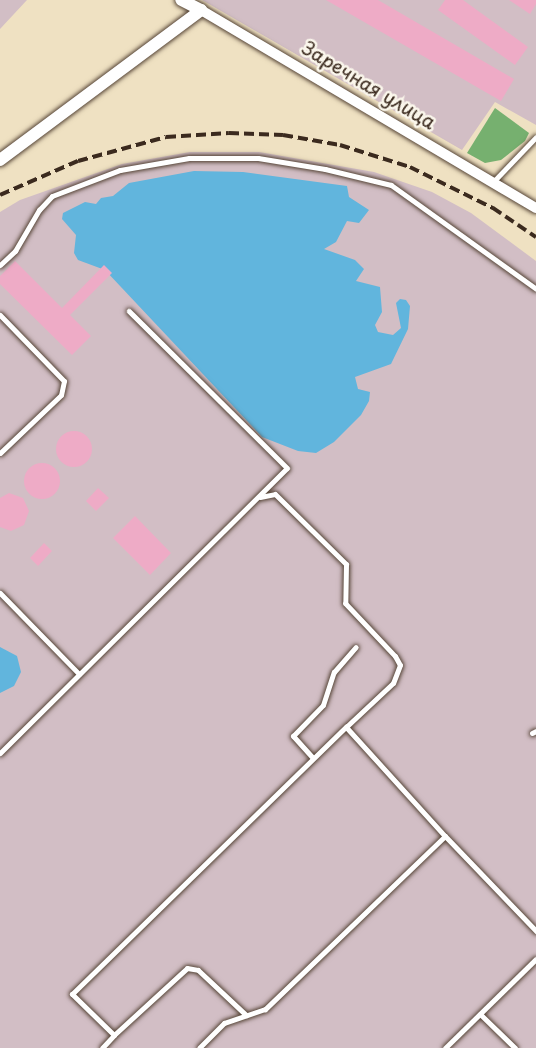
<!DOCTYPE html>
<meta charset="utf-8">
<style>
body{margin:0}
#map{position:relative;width:536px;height:1048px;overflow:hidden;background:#efe1c2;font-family:"Playpen Sans",sans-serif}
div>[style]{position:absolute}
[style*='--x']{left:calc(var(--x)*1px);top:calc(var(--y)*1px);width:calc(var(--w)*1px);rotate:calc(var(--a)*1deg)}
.industrial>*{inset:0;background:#d2bec5}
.forest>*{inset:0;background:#76b06f}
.water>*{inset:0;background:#61b5dd}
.building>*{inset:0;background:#eeabc6}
.round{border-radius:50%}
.roads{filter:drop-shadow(0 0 2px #564537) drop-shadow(0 0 2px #564537)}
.service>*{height:5px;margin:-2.5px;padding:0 2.5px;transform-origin:2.5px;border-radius:2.5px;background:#fff}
.minor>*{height:10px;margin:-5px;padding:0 5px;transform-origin:5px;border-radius:5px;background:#fff}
.tertiary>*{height:12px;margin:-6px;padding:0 6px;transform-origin:6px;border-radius:6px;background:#fff}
.rail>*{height:3.5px;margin-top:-1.75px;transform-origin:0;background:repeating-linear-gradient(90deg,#3b2a1e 0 10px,transparent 0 15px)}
span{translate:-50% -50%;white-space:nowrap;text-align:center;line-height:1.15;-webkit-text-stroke:5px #fbf7ec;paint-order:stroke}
.street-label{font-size:19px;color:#3b2a1e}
</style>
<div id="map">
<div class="industrial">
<div style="clip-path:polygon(0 0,27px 0,0 29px)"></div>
<div style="clip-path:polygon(202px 0,536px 0,536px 125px,495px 102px,462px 150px)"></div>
<div style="clip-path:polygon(190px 152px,259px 152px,374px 172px,432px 192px,471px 213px,536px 261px,536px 1048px,0 1048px,0 212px,20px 200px,122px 164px)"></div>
</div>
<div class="forest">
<div style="clip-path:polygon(495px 108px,529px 133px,525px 141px,501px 160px,485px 163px,467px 153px)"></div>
</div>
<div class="water">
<div style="clip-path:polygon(194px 171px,243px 172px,347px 186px,349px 197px,369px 210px,359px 223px,347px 221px,336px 242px,324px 249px,355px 260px,364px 269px,356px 281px,380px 287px,382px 312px,375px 325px,378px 332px,393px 335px,401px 328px,396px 303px,400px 299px,406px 300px,410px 306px,408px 329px,391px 364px,355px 377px,358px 389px,370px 392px,369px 401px,361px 415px,334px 442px,316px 453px,298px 451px,262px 437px,105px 270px,78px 260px,74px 253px,76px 235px,62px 219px,63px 213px,85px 202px,96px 204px,101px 198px,113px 196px,129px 183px)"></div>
<div style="clip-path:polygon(0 647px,17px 656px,21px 672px,14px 686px,0 693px)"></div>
</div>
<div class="building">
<div style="clip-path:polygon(326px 0,378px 0,514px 79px,501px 101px)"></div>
<div style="clip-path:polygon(445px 0,463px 0,528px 47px,515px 65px,438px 10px)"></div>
<div style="clip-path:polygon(509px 0,536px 0,536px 4px,530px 14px)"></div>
<div style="clip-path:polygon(15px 261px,62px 308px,104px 265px,112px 273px,70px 315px,91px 336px,72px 355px,0 284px,0 276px)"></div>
<div class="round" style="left:56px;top:431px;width:36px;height:36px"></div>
<div class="round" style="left:24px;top:463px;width:36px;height:36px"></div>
<div style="clip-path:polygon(98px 488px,109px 498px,96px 511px,86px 501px)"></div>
<div style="clip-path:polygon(9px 493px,23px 498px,29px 511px,24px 525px,11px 531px,0 527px,0 498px)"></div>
<div style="clip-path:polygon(135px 516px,171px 553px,150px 575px,113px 538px)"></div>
<div style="clip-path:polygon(44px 543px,52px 551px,38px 566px,30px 558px)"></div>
</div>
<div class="roads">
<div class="service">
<div style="--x:493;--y:182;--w:62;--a:-46.3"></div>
<div style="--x:0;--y:265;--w:21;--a:-43"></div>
<div style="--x:15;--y:251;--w:48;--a:-59.7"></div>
<div style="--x:39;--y:210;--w:19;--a:-47"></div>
<div style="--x:52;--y:196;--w:73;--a:-20.9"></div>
<div style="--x:120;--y:170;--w:70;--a:-9.9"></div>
<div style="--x:189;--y:158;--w:69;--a:0"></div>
<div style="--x:258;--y:158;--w:68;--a:9.3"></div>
<div style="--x:325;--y:169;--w:68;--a:13.6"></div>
<div style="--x:391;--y:185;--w:178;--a:35.6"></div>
<div style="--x:0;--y:315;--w:92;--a:45.9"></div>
<div style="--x:64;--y:381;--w:14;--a:102"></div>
<div style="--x:61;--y:395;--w:84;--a:136.4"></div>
<div style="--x:260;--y:497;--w:15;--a:-11"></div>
<div style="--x:275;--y:494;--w:100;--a:44.6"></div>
<div style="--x:346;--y:564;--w:39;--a:91"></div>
<div style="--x:345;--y:603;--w:73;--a:46.7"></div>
<div style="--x:395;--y:656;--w:10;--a:61"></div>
<div style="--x:400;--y:665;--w:19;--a:111"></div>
<div style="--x:393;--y:683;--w:64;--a:136.9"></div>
<div style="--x:0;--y:593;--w:113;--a:45.7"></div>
<div style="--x:532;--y:733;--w:4;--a:-27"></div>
<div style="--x:0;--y:753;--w:404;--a:-44.8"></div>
<div style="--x:287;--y:468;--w:223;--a:-135.2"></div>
<div style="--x:313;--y:758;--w:30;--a:-132"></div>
<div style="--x:293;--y:736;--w:43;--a:-45.9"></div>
<div style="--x:323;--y:705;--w:35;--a:-72"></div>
<div style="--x:334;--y:672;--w:33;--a:-49"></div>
<div style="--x:445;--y:836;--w:132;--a:46.2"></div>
<div style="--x:480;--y:1014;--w:49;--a:44.2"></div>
<div style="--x:114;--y:1035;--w:99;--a:-42.5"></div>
<div style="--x:187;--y:968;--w:11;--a:10"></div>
<div style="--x:198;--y:970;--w:66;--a:43.2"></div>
<div style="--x:102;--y:1048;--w:18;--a:-47"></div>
<div style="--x:114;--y:1035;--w:59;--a:-135.7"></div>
<div style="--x:72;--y:994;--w:383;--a:-44.3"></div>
<div style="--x:346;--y:727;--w:147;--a:47.8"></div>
<div style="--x:445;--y:836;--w:250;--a:136.1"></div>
<div style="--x:265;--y:1009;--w:43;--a:161.1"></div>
<div style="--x:224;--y:1023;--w:35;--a:135"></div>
<div style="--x:445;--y:1048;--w:127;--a:-44.4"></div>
</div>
<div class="minor">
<div style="--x:201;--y:10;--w:389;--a:30.6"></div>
</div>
<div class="tertiary">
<div style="--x:0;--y:160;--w:251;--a:-36.7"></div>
<div style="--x:201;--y:10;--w:22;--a:-153"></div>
</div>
</div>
<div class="rail">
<div style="--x:0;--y:195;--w:85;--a:-23.6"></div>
<div style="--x:78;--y:161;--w:91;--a:-15.3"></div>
<div style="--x:166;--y:137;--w:63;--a:-3.6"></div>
<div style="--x:229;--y:133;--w:54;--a:2.1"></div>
<div style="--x:283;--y:135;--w:58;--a:10"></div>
<div style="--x:340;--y:145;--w:73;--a:17.4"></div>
<div style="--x:410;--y:167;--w:93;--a:26.3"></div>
<div style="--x:493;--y:208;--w:52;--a:34"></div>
</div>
<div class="street-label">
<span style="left:369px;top:85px;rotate:31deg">Заречная улица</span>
</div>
</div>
